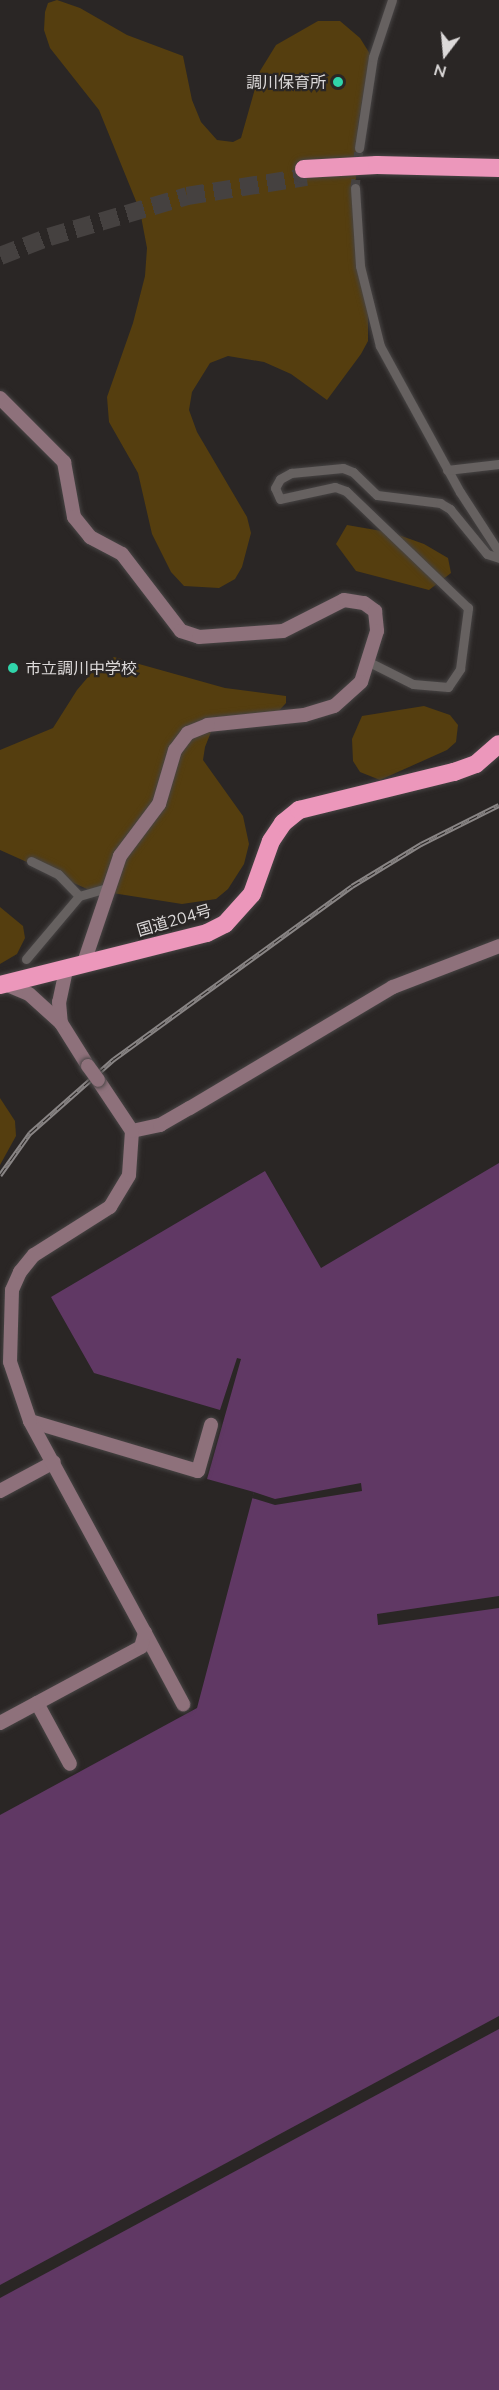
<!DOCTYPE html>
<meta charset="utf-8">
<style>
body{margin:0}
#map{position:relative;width:499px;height:2390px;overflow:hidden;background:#2a2625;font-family:Mulish,"Noto Sans JP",sans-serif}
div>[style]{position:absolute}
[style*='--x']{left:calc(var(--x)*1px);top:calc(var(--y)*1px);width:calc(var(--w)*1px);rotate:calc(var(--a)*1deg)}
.green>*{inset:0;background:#553e0f}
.water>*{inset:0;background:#603864}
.pier>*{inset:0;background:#2a2625}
.street-tunnel>*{height:9px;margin-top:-4.5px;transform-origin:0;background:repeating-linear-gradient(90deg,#454140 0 9px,transparent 0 13.5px)}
.highway-tunnel>*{height:18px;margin-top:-9px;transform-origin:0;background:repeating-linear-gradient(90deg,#454140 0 18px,transparent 0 27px)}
.roads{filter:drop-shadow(0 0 2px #474444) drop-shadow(0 0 2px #474444)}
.street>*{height:9px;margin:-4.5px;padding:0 4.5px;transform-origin:4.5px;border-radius:4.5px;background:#666160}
.secondary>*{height:14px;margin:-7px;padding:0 7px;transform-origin:7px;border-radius:7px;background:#8e717b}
.highway>*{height:18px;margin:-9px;padding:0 9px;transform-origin:9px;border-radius:9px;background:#ec97bb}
.rail>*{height:5px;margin-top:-2.5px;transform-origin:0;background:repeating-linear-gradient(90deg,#2a2625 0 9px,#898585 0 18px);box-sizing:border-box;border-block:2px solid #898585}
.bridges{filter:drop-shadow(0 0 2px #474444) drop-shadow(0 0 2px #474444)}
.secondary-bridge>*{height:14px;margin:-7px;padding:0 7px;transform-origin:7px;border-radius:7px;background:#8e717b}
.dots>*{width:16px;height:16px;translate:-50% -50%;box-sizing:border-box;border:3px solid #2a2625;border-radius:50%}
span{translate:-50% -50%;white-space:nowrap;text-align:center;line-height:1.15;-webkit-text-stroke:4.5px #2a2625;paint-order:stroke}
.poi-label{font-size:16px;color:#dcd9d9}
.right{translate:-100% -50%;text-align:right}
.left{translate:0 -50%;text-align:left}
.street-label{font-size:16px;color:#dcd9d9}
.north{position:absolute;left:415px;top:24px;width:60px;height:60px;-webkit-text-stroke:4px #2a2625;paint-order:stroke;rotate:196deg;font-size:16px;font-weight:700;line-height:24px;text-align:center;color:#dcd9d9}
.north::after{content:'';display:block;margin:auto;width:21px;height:27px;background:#dcd9d9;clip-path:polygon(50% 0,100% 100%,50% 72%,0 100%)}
</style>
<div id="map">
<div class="green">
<div style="clip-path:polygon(57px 0,80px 8px,127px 35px,183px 56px,192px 100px,201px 122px,217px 140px,233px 142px,241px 138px,260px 71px,276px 45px,318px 21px,340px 21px,360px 38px,370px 54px,358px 125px,355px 201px,368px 283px,368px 341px,361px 354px,327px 400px,291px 374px,264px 362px,228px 356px,210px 363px,192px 392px,189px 410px,197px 432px,247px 517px,251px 533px,242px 567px,235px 579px,219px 588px,184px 586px,171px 572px,152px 534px,138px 473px,109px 422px,107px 397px,133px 323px,145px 276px,147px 248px,140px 211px,99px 110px,50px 48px,44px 30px,45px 12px,48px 3px)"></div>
<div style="clip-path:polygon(347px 525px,393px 533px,424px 544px,448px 558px,451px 573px,429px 590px,356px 571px,336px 544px)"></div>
<div style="clip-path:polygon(114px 657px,225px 688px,286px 696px,286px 703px,265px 726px,227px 727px,211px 732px,205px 747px,203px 760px,243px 816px,249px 844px,244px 864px,228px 889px,216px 899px,182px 904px,87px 889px,0 850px,0 750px,53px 728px,77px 690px,94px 670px)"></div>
<div style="clip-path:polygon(424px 706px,450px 715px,458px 725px,456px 742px,447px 750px,380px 780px,360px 772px,353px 761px,352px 739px,362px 716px)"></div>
<div style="clip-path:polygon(0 907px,23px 926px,25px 938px,17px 954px,0 964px)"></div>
<div style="clip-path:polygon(0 1098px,15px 1121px,16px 1136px,0 1165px)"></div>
</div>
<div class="water">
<div style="clip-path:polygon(499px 1163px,499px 2390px,0 2390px,0 1815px,197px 1708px,254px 1492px,207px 1479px,241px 1359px,237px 1358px,220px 1410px,94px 1373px,51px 1297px,265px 1171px,321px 1268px)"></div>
</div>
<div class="pier">
<div style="clip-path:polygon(361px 1483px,362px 1491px,275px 1505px,252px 1498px,254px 1492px,275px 1499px)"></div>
<div style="clip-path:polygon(499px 1596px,499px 1608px,378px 1625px,377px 1614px)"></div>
<div style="clip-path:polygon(499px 2016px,499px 2029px,0 2298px,0 2285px)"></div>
</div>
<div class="street-tunnel">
<div style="--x:355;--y:188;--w:40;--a:-84.3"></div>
</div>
<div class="highway-tunnel">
<div style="--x:0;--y:256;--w:53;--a:-21.2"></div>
<div style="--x:49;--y:237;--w:144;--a:-16.5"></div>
<div style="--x:187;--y:196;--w:121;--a:-9.1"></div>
</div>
<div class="roads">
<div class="street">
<div style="--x:359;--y:148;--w:92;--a:-81.3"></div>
<div style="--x:373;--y:57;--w:60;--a:-71.6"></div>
<div style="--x:355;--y:188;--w:78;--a:86.3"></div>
<div style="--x:360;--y:266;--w:82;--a:76"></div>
<div style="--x:380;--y:346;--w:166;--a:61.3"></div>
<div style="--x:460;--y:492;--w:72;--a:57"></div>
<div style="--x:447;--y:470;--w:52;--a:-6.6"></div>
<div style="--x:369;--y:662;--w:49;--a:26.6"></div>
<div style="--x:413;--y:684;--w:35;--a:5"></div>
<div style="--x:448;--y:687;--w:22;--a:-56"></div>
<div style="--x:460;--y:669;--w:62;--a:-82.5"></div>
<div style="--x:468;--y:608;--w:169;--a:-136.2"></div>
<div style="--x:346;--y:491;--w:12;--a:-160"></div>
<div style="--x:335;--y:487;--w:56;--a:167.7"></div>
<div style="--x:280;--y:499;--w:12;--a:-114"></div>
<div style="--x:275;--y:488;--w:10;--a:-61"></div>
<div style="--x:280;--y:479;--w:13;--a:-29"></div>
<div style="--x:291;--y:473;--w:52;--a:-5.5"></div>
<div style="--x:343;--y:468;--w:11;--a:22"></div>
<div style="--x:353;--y:472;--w:33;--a:44"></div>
<div style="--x:377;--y:495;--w:64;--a:7.2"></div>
<div style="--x:440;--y:503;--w:12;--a:31"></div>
<div style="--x:450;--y:509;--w:58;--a:50.6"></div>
<div style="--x:487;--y:554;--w:13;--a:18"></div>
<div style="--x:31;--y:861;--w:30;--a:26"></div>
<div style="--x:58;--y:874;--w:30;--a:46"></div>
<div style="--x:26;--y:959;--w:82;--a:-49.9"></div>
<div style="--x:79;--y:896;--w:29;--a:-16"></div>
</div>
<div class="secondary">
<div style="--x:0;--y:398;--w:91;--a:45"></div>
<div style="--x:64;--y:462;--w:56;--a:79.7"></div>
<div style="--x:74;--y:517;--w:26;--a:51"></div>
<div style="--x:90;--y:537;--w:36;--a:28"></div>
<div style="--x:122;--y:554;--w:97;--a:52.5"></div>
<div style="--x:181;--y:631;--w:19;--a:18"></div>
<div style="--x:199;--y:637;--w:84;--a:-4.1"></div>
<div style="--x:283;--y:631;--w:68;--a:-26.9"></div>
<div style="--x:344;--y:600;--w:20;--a:9"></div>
<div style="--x:364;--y:603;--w:14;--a:36"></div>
<div style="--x:375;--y:611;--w:20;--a:84"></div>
<div style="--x:377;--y:631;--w:53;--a:107.4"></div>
<div style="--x:361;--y:682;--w:36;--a:138"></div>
<div style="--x:334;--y:706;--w:31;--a:163"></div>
<div style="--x:304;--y:715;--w:97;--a:174.1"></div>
<div style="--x:208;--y:725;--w:22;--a:158"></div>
<div style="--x:188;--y:733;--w:21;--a:127"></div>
<div style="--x:175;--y:750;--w:56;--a:106.5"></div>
<div style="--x:159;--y:804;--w:65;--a:126.9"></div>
<div style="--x:120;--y:856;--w:115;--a:108.7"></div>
<div style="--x:66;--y:970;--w:33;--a:102"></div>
<div style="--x:59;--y:1002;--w:21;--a:85"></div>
<div style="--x:61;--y:1023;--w:51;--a:57.9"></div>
<div style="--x:5;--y:984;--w:26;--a:23"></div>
<div style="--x:29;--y:994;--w:43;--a:42.2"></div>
<div style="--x:132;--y:1131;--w:29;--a:-12"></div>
<div style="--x:160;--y:1125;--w:34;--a:-30"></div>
<div style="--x:190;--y:1108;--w:236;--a:-30.8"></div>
<div style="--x:393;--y:987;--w:114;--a:-21.1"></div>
<div style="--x:30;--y:1421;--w:175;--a:16.6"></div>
<div style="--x:198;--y:1471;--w:48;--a:-74.2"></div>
<div style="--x:0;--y:1491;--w:61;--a:-28.2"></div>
<div style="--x:145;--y:1633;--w:81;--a:61.8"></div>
<div style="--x:37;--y:1703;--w:69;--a:61.6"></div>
<div style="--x:0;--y:1723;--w:160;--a:-28.3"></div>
<div style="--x:141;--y:1647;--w:15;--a:-74"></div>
<div style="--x:145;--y:1633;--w:241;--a:-118.5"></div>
<div style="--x:30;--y:1421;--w:62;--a:-108.7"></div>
<div style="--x:10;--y:1362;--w:72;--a:-88.4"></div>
<div style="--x:12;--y:1290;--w:20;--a:-66"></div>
<div style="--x:20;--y:1272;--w:22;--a:-51"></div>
<div style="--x:34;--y:1255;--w:90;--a:-32.3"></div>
<div style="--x:110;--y:1207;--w:37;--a:-59"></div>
<div style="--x:129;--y:1175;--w:44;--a:-86.1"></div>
<div style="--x:132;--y:1131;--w:61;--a:-123.7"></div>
</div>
<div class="highway">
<div style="--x:304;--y:169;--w:73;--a:-3.1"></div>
<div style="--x:377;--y:165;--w:122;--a:1.4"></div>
<div style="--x:0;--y:985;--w:213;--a:-14.1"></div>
<div style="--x:207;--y:933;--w:20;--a:-27"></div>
<div style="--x:225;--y:924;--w:40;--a:-48"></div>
<div style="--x:252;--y:894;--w:56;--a:-70.3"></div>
<div style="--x:271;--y:841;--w:22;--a:-56"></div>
<div style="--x:283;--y:823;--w:21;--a:-39"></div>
<div style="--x:299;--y:810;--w:160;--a:-13.8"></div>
<div style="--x:454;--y:772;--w:23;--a:-20"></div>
<div style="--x:476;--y:764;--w:30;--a:-41"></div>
</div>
</div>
<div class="rail">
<div style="--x:0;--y:1175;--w:52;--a:-54.5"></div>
<div style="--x:30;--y:1133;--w:112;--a:-41.4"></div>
<div style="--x:114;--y:1059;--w:294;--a:-36"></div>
<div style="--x:352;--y:886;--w:81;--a:-31.3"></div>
<div style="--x:421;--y:844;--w:87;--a:-26.6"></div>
</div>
<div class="bridges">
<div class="secondary-bridge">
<div style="--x:88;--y:1066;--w:17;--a:54"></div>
</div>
</div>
<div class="dots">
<div style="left:338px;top:82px;background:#30d4aa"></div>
<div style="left:13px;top:668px;background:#30d4aa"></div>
</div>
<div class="poi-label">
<span class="right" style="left:326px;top:82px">調川保育所</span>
<span class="left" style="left:25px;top:668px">市立調川中学校</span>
</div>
<div class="street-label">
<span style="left:174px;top:920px;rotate:-16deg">国道204号</span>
</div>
<div class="north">N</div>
</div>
